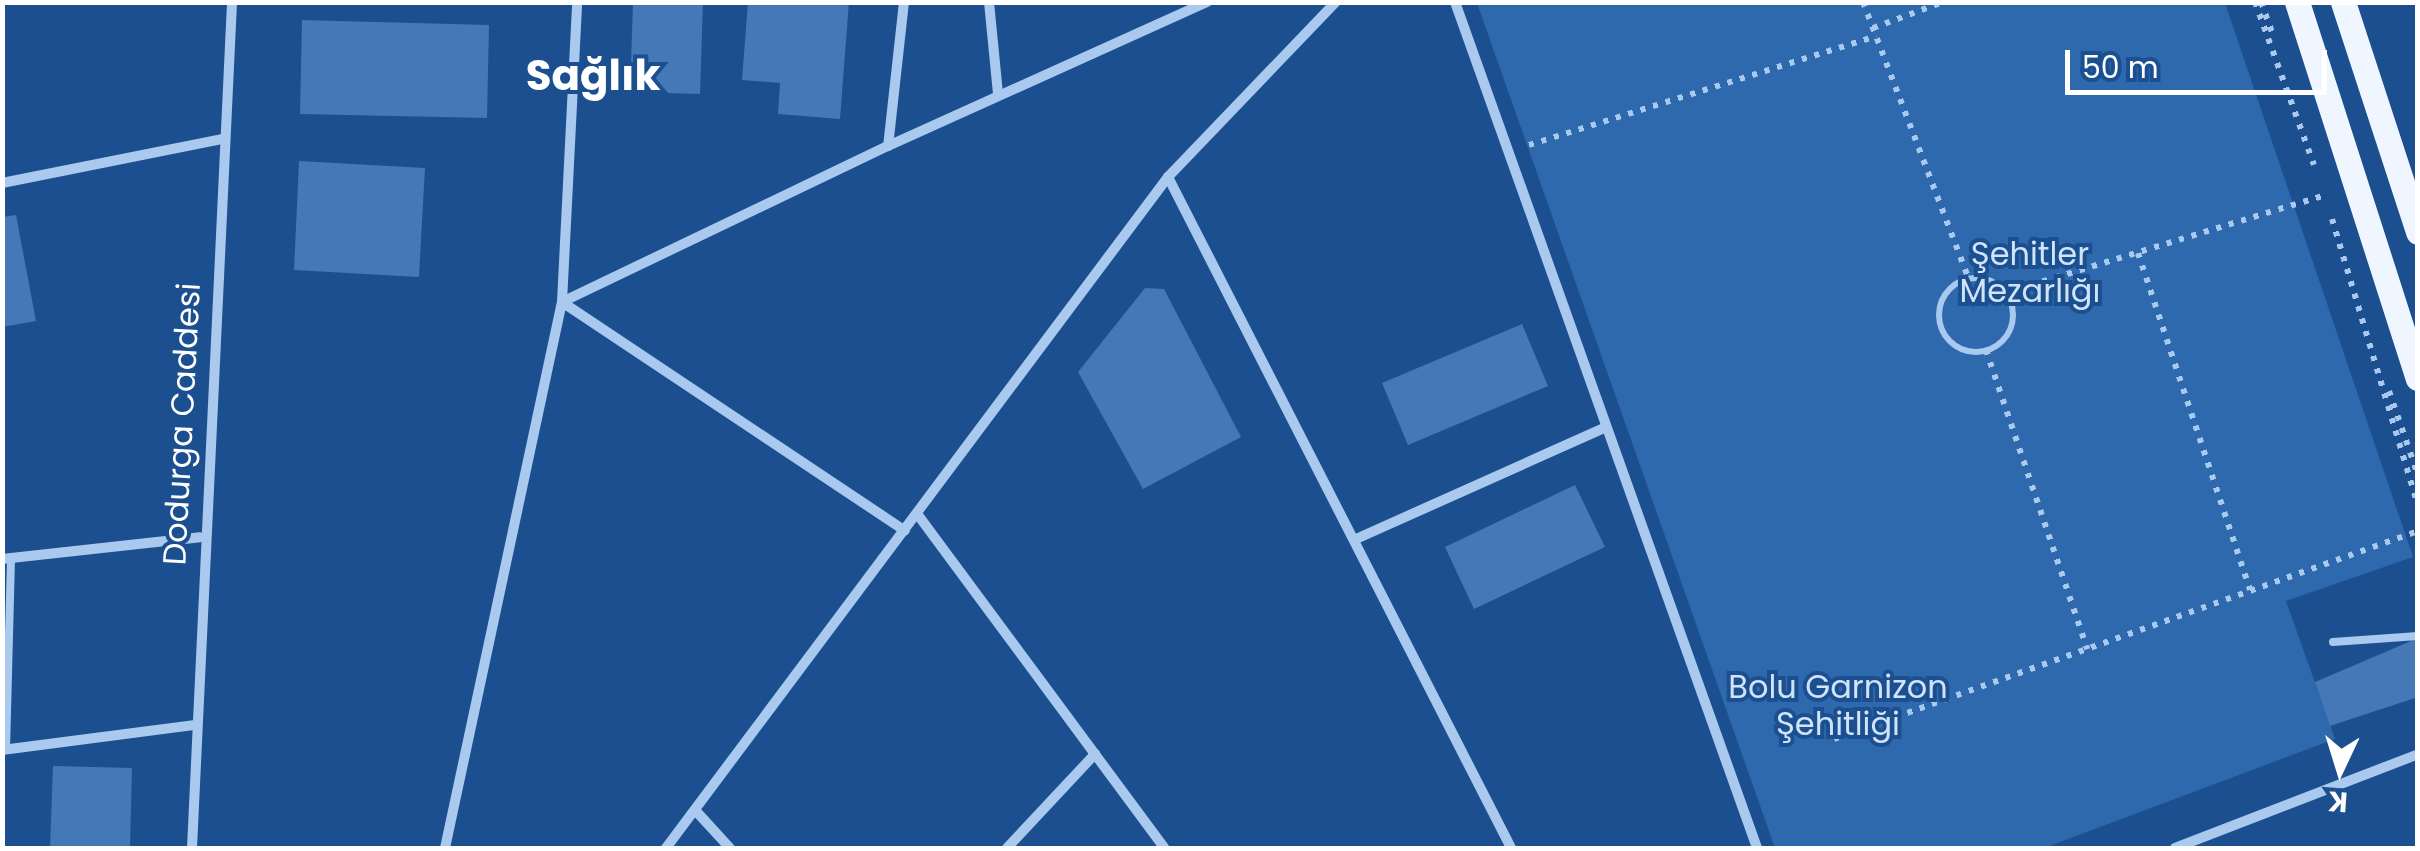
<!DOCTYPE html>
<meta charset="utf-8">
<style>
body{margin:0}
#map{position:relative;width:2420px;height:851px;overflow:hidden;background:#1b4f8f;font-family:Poppins,sans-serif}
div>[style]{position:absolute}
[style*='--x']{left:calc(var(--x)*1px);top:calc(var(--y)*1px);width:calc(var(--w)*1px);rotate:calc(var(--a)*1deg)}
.green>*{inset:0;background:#2e69ad}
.building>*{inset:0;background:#4478b7}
.path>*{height:6px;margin-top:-3px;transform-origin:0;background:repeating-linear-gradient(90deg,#a9c9ee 0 5px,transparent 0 13px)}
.path>.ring{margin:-3px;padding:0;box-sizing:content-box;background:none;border:6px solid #a9c9ee;border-radius:50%}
.service>*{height:8px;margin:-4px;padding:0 4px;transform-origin:4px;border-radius:4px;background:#a9c9ee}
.minor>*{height:10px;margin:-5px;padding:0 5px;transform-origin:5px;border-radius:5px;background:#a9c9ee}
.primary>*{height:25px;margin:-12.5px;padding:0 12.5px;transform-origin:12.5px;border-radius:12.5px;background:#f0f6ff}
span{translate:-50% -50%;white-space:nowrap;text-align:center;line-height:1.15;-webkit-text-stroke:8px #1b4f8f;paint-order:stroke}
.park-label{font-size:32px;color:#cfe3fa}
.street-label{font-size:32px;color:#fff}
.district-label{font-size:42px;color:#fff;font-weight:700}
.frame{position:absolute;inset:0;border:5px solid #fff;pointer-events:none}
.north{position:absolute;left:2290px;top:721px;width:100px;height:100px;-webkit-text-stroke:8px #1b4f8f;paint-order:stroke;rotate:184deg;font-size:28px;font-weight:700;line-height:40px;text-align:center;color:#fff}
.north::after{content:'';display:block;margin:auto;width:35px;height:45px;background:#fff;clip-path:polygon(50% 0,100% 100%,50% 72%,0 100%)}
.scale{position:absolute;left:2065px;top:50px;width:262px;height:45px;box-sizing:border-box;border:5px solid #fff;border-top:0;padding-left:12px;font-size:30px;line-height:35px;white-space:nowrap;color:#fff;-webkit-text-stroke:8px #1b4f8f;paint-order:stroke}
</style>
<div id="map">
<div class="green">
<div style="clip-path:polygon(1477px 3px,2225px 3px,2413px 557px,2286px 601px,2335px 739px,2044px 848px,1775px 848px)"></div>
</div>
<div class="building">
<div style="clip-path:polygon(633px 2px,703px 2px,700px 94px,630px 92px)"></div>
<div style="clip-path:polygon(748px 2px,849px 2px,840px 119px,778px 114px,780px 83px,742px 80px)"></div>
<div style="clip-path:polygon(302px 20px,489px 25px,487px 118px,300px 114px)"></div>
<div style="clip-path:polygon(299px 161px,425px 168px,419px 277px,294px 270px)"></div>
<div style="clip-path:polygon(16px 215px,36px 321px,2px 327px,2px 217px)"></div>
<div style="clip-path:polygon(1145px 288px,1164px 289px,1241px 437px,1143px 489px,1078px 372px)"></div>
<div style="clip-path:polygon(1522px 324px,1548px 386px,1408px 445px,1382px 383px)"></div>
<div style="clip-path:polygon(1575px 485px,1605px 547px,1474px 609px,1445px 547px)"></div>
<div style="clip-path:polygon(2418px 638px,2418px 697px,2330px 726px,2315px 682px)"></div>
<div style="clip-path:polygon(53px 766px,132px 768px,130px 848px,50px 848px)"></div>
</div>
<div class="path">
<div style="--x:1863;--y:2;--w:297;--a:69.1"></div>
<div style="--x:2255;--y:2;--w:173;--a:70.1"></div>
<div style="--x:2261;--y:2;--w:33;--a:70"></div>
<div style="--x:1873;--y:28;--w:75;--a:-20.4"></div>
<div style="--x:1529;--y:145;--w:364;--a:-17.4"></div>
<div style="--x:2332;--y:219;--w:299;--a:73.3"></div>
<div style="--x:2138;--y:253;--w:355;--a:71.6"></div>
<div class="ring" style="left:1939px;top:278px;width:68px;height:68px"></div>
<div style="--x:2005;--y:293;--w:335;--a:-17"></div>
<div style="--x:1986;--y:350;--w:316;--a:71.3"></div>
<div style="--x:2389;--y:391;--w:89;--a:71"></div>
<div style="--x:1834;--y:739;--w:620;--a:-19.6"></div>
</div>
<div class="service">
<div style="--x:2333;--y:642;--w:85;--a:-4"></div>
<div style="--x:6;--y:750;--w:192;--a:-88.5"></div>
</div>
<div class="minor">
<div style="--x:904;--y:2;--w:145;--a:96.3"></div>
<div style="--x:888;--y:146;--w:350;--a:-24.3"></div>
<div style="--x:989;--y:2;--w:92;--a:84.4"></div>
<div style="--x:1455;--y:2;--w:898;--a:70.35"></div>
<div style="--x:1168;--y:177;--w:754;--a:62.92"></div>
<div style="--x:2;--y:183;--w:224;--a:-11.3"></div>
<div style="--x:562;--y:302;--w:412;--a:33.7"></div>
<div style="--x:562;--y:302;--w:361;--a:-25.6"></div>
<div style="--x:918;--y:515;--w:414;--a:53.5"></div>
<div style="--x:1356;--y:539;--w:272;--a:-24.1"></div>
<div style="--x:2;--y:559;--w:199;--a:-6.3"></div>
<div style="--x:2;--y:750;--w:195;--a:-7.4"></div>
<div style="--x:695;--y:810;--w:52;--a:47.4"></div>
<div style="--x:192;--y:848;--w:847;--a:-87.29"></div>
<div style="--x:445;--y:848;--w:558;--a:-77.91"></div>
<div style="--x:562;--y:302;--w:300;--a:-87.1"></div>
<div style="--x:666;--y:848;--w:838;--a:-53.2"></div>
<div style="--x:1168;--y:177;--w:243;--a:-46.2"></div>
<div style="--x:1007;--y:848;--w:129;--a:-46.9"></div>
<div style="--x:2175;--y:848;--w:261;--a:-21.1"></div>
</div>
<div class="primary">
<div style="--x:2297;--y:2;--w:395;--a:72.2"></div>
<div style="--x:2343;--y:2;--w:242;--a:71.9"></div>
</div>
<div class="park-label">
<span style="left:2030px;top:273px">Şehitler<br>Mezarlığı</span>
<span style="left:1838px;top:706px">Bolu Garnizon<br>Şehitliği</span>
</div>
<div class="street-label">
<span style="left:182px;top:424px;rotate:-87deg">Dodurga Caddesi</span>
</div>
<div class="district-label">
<span style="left:593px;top:76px">Sağlık</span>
</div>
<div class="frame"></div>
<div class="north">K</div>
<div class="scale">50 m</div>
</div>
